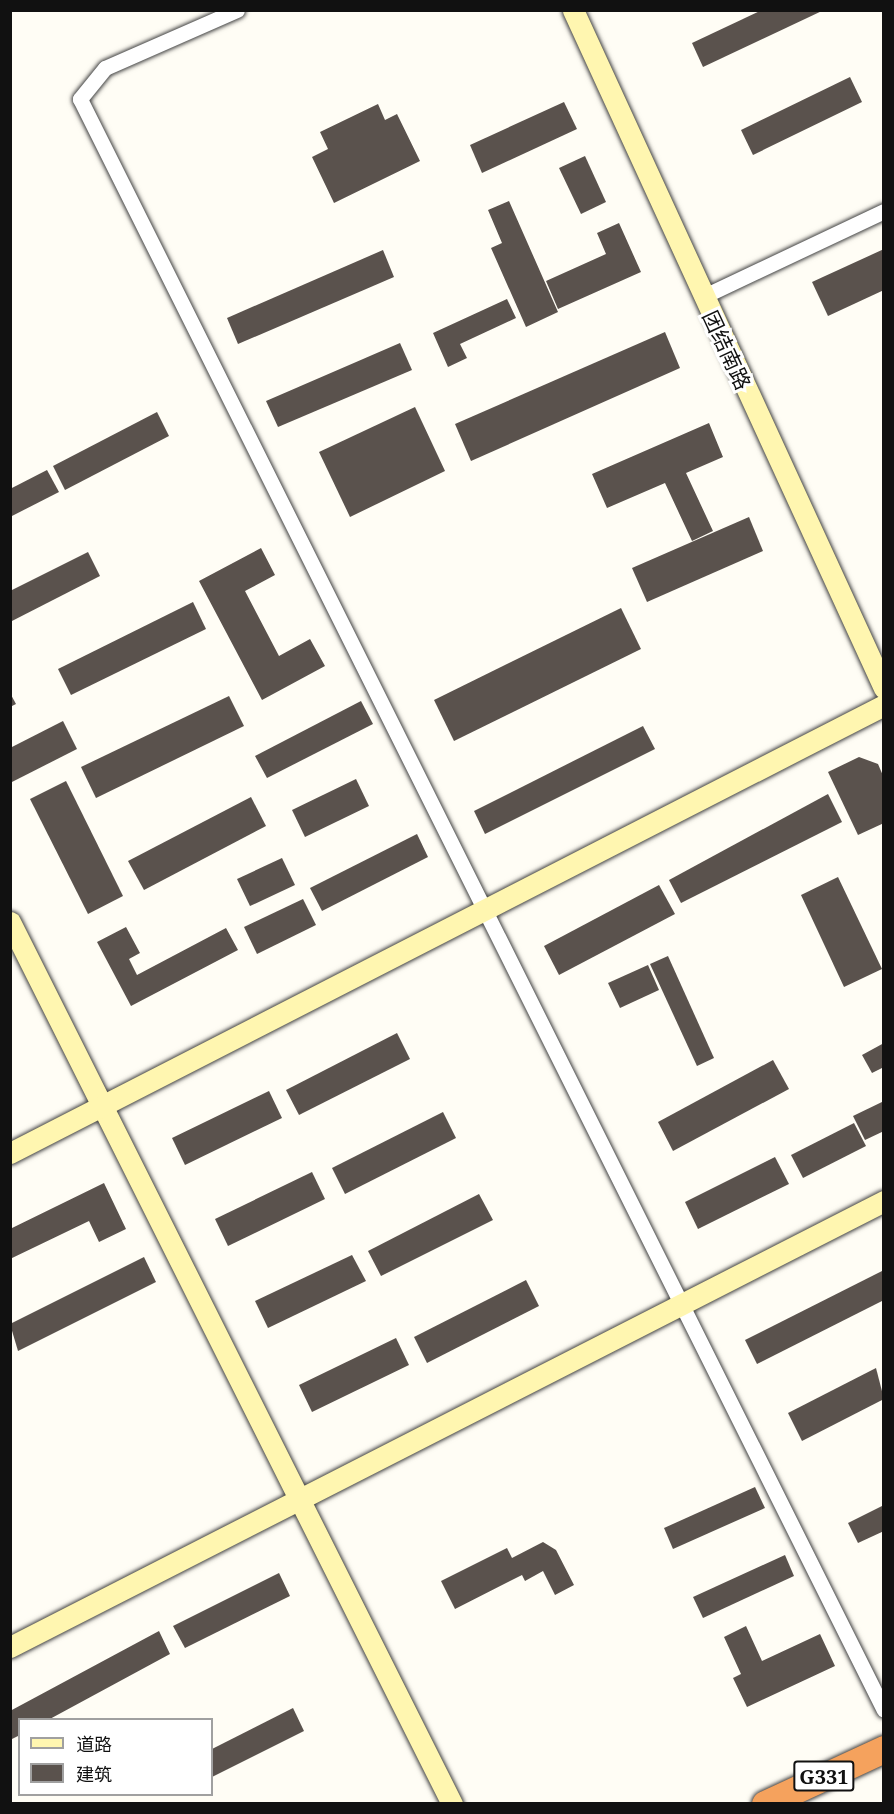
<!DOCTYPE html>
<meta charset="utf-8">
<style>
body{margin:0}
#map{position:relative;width:894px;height:1814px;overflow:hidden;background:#fffdf5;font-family:"Noto Serif","Noto Sans SC",serif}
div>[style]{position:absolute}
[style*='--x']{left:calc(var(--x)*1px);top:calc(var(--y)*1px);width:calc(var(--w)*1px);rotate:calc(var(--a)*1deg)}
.building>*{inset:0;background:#5a524d}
.roads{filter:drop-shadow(0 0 2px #444) drop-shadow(0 0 2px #444)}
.street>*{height:15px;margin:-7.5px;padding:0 7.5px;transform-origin:7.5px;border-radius:7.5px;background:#fff}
.secondary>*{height:21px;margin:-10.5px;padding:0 10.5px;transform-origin:10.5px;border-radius:10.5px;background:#fff6b0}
.highway>*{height:27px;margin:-13.5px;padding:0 13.5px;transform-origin:13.5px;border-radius:13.5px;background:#f5a25d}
span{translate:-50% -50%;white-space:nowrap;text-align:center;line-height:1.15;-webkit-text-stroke:6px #fff;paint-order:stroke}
.shield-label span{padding:2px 4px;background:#fff;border:2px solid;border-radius:4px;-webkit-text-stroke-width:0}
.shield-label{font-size:20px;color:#111;font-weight:700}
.street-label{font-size:21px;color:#111}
.frame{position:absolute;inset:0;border:12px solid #111;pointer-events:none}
.legend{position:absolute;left:18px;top:1718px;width:195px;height:78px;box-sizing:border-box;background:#fff;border:2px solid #a0a0a0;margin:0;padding:8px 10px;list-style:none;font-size:18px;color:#111}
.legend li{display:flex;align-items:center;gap:12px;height:30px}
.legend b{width:30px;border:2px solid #a0a0a0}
</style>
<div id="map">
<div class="building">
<div style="clip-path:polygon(762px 10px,824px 10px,703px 67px,692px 43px)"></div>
<div style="clip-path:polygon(850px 77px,862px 102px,753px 155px,741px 130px)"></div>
<div style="clip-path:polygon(564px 102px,577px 129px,482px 173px,470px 145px)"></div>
<div style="clip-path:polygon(378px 104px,385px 120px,397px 114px,420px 161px,334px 203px,312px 157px,328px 149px,320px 132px)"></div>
<div style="clip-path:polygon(585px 156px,606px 202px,581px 214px,559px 168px)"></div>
<div style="clip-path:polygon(509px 201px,558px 312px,526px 327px,491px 248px,502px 243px,488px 210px)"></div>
<div style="clip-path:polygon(619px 223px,641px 272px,558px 309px,546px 281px,606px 254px,597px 233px)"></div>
<div style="clip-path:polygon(884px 249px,884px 290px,828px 316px,812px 282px)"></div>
<div style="clip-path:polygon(383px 250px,394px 277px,238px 344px,227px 318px)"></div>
<div style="clip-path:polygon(507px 299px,516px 318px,460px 344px,467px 358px,448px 367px,433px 333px)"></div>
<div style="clip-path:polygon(665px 332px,680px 368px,471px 461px,455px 424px)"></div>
<div style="clip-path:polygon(400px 343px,412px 370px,278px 427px,266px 401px)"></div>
<div style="clip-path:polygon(415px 407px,445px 471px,350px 517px,319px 452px)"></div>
<div style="clip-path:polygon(157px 412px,169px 436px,65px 490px,53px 466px)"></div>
<div style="clip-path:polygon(709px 423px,723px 457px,686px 473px,713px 531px,692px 541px,665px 483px,607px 508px,592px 474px)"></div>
<div style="clip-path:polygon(47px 470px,59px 492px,10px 517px,10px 489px)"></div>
<div style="clip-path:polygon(749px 517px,763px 551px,647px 602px,632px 568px)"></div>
<div style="clip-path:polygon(261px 548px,275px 575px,245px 591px,279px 656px,310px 639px,325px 666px,262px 700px,199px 581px)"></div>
<div style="clip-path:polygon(88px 552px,100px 576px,10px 622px,10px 591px)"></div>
<div style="clip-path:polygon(193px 602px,206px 629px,71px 695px,58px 669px)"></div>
<div style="clip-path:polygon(621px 608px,641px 649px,454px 741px,434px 700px)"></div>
<div style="clip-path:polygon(10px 693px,16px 704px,10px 707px)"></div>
<div style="clip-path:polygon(229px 696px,244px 726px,96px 798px,81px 767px)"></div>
<div style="clip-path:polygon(361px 701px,373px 724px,267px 778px,255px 756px)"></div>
<div style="clip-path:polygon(63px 721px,77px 749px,10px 783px,10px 748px)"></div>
<div style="clip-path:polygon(643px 726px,655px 749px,485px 834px,474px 811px)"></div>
<div style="clip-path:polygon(859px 757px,878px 764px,884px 778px,884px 823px,858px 835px,828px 772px)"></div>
<div style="clip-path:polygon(356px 779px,369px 806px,305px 837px,292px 810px)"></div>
<div style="clip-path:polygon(66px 781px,123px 896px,88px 914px,30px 799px)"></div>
<div style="clip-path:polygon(828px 794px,842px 822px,681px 903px,669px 880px)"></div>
<div style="clip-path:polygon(251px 797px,266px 826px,144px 890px,128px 861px)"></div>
<div style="clip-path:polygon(417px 834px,428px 857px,322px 911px,310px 888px)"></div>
<div style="clip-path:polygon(282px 858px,295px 885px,250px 906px,237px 879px)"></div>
<div style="clip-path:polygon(838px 877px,882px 969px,844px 987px,801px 895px)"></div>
<div style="clip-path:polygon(659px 885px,675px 914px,559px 975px,544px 946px)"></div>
<div style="clip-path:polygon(303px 899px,316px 925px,257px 954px,244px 927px)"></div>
<div style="clip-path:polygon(126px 927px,140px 953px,129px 959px,137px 975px,226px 928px,238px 950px,131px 1006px,97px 942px)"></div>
<div style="clip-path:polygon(668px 956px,714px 1058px,697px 1066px,650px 964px)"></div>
<div style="clip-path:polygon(648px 965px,659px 990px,620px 1008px,608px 983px)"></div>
<div style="clip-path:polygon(397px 1033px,410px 1059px,299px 1115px,286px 1090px)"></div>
<div style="clip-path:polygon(884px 1043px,884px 1067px,872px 1073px,862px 1055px)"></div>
<div style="clip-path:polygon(773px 1060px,789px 1089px,673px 1151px,658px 1122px)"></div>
<div style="clip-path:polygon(269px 1091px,282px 1118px,185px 1165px,172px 1138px)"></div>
<div style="clip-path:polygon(884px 1101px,884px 1131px,865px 1140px,853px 1116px)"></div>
<div style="clip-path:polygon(443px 1112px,456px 1138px,345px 1194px,332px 1168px)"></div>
<div style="clip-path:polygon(854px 1123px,866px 1146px,803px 1178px,791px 1155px)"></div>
<div style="clip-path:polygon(775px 1157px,789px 1184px,698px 1229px,685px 1202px)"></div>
<div style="clip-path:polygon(312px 1172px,325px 1199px,228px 1246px,215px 1219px)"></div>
<div style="clip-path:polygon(104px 1183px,126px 1229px,99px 1242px,89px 1221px,10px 1259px,10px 1229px)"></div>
<div style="clip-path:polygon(479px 1194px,493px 1220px,381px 1276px,368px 1251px)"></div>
<div style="clip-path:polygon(352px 1255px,366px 1281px,268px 1328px,255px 1301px)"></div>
<div style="clip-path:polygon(144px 1257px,156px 1282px,18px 1351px,10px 1324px)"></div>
<div style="clip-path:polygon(884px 1270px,884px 1300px,757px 1364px,745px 1340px)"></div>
<div style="clip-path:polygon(526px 1280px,539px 1306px,427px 1363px,414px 1337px)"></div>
<div style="clip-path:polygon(396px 1338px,409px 1365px,312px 1412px,299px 1385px)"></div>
<div style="clip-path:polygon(876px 1368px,884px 1399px,802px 1441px,788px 1413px)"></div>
<div style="clip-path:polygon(755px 1487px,765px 1508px,673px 1549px,664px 1528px)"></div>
<div style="clip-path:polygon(884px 1505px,884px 1531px,858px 1543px,848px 1523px)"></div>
<div style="clip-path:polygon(543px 1542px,556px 1550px,574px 1585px,555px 1595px,543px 1571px,525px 1581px,522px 1575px,455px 1609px,441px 1581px,507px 1548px,512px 1558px)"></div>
<div style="clip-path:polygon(785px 1555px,794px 1576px,703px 1618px,693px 1597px)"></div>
<div style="clip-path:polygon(279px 1573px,290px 1596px,185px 1648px,173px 1626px)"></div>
<div style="clip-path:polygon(746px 1626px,762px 1661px,820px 1634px,835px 1666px,747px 1707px,733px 1678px,741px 1674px,724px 1637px)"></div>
<div style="clip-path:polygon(159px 1631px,170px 1654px,48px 1720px,20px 1720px,20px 1735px,10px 1740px,10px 1711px)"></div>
<div style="clip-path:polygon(293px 1708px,304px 1731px,212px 1777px,212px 1749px)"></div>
</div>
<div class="roads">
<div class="street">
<div style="--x:237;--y:10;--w:144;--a:156.3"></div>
<div style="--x:105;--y:68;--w:40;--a:129"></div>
<div style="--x:80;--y:99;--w:1800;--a:63.48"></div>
<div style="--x:702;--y:297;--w:201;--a:-25.3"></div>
</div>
<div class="secondary">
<div style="--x:573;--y:10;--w:746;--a:65.36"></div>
<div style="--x:10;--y:922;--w:987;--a:63.38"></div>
<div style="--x:10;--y:1153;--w:982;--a:-27.14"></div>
<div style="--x:10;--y:1647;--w:981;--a:-27.04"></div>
</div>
<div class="highway">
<div style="--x:765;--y:1804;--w:131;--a:-24.8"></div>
</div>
</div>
<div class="shield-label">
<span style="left:824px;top:1776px">G331</span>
</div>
<div class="street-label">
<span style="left:727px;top:350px;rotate:65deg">团结南路</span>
</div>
<div class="frame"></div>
<ul class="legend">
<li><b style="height:8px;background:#fff6b0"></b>道路</li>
<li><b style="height:16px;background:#5a524d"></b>建筑</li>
</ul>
</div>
